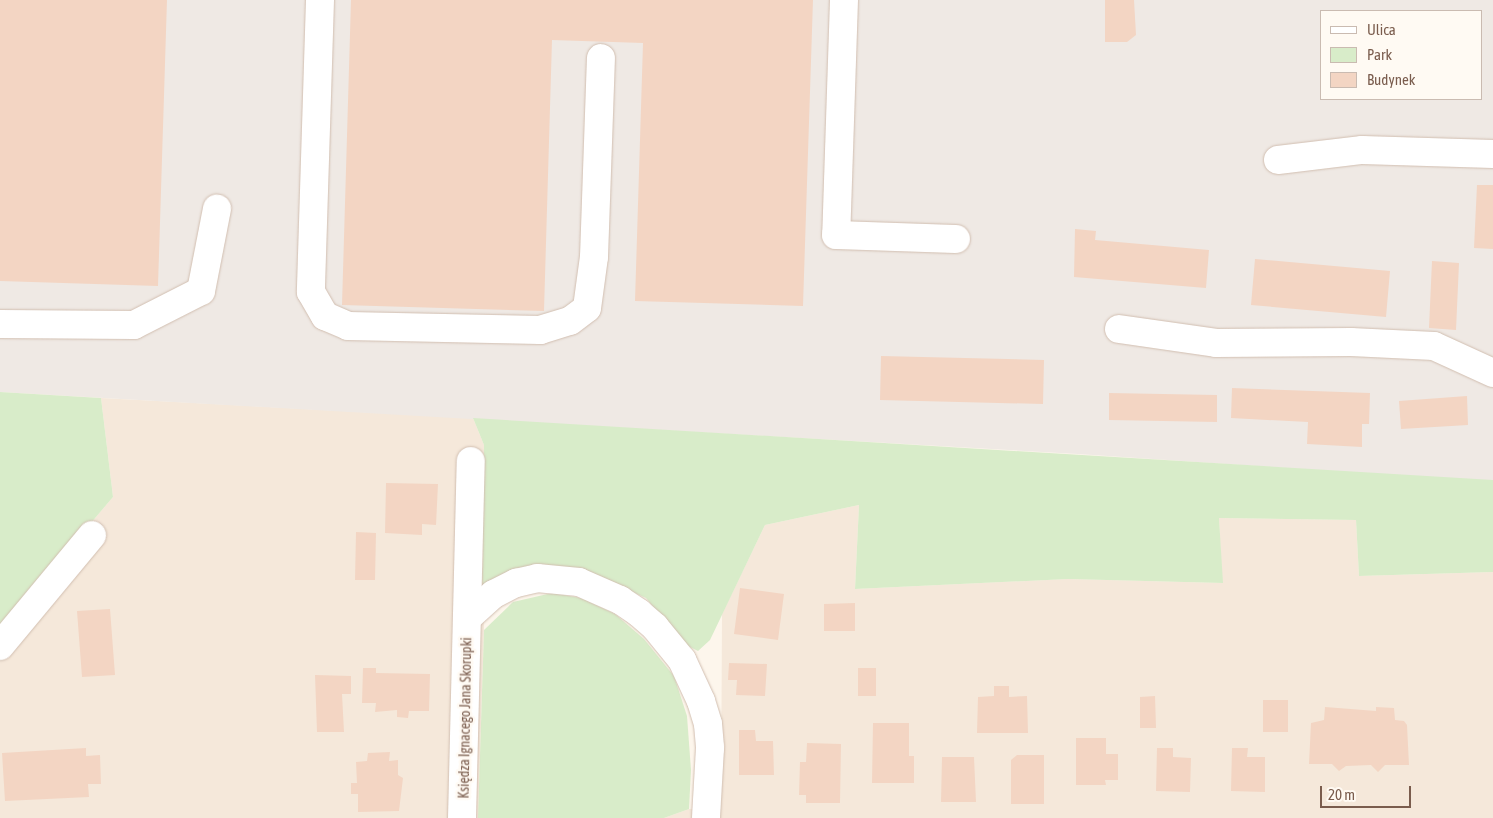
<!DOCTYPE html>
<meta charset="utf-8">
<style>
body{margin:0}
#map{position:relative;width:1493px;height:818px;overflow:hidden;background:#fdf6ec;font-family:"Asap Condensed",sans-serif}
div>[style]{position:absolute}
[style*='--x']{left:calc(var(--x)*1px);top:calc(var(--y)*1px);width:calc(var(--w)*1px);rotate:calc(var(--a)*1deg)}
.residential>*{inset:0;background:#f5e8da}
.industrial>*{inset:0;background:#efe9e4}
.green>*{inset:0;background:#d8ecc9}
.building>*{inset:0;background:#f3d5c3}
.roads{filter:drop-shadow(0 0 1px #d1beb0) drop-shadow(0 0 1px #d1beb0)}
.minor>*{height:28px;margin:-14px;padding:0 14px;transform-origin:14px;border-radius:14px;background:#fff}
span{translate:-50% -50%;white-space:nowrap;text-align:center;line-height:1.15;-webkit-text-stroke:5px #fffaf3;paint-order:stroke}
.street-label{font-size:14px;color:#7a5c4d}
.legend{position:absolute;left:1320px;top:10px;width:162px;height:90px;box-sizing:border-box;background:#fffaf3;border:1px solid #cabbb1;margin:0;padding:6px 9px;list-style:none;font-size:15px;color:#7a5c4d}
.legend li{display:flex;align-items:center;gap:10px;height:25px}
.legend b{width:25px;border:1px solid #cabbb1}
.scale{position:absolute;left:1320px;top:786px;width:91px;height:22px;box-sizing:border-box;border:2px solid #7a5c4d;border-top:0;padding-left:6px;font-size:15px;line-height:18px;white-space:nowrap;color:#7a5c4d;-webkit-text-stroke:4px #fffaf3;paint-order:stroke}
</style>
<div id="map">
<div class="residential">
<div style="clip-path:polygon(101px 398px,473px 418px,484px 445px,484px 630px,478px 818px,0 818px,0 630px,113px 497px)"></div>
<div style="clip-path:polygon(859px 505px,855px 589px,1068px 579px,1222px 583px,1219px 518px,1356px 520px,1359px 576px,1493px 572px,1493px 818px,664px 818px,689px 809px,721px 809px,722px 614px,765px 525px)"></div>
</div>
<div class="industrial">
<div style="clip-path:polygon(evenodd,0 0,1493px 0,1493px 482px,1078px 454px,0 392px,0 0,1322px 11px,1482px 11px,1482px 99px,1322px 99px,1322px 11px)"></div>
</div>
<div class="green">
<div style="clip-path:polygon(0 392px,101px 398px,113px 497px,0 630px)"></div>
<div style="clip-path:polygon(473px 418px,1493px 480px,1493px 572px,1359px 576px,1356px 520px,1219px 518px,1223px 583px,1068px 579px,855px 589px,859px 505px,765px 525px,710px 640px,698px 651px,684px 644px,646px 598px,599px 577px,542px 564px,502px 575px,482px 587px,484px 445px)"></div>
<div style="clip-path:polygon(552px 593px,581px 598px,615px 614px,644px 639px,674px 676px,687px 716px,691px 770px,689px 809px,664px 818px,478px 818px,484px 630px,513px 602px)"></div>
</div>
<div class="building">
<div style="clip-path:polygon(0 0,167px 0,158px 286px,0 281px)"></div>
<div style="clip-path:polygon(351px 0,813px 0,803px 306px,635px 301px,643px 43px,552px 40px,544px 311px,342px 305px)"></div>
<div style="clip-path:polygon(1105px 0,1134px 0,1136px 35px,1127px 42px,1105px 42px)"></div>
<div style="clip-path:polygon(1477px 185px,1493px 185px,1493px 249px,1474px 248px)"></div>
<div style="clip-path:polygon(1075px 229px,1096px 231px,1095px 240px,1209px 250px,1206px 288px,1074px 277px)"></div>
<div style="clip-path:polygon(1255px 259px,1390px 271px,1386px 317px,1251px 305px)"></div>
<div style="clip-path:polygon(1432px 261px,1459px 263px,1456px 330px,1429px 328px)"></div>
<div style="clip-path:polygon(881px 356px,1044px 360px,1043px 404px,880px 400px)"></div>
<div style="clip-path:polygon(1232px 388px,1370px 393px,1369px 424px,1362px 424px,1362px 447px,1307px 444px,1308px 422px,1231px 418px)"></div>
<div style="clip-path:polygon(1109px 393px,1217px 395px,1217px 422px,1109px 420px)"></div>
<div style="clip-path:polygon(1467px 396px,1468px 425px,1401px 429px,1399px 401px)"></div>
<div style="clip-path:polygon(386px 483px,438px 484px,436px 525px,422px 524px,422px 535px,385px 533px)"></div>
<div style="clip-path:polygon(356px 532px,376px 533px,375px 580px,355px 580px)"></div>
<div style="clip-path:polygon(740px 588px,784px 594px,778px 640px,734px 634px)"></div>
<div style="clip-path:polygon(855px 603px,855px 631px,824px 631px,824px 604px)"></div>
<div style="clip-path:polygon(110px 609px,115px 675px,82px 677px,77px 611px)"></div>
<div style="clip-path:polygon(729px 663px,767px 664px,765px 696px,736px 695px,737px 680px,728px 680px)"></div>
<div style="clip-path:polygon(363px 668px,376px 668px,376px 673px,430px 674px,429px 711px,409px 711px,408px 718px,397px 717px,397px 710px,375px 712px,376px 703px,362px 703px)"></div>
<div style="clip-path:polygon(858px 668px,876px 668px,876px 696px,858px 696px)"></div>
<div style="clip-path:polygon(315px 675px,351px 676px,351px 694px,342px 694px,344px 732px,317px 732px)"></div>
<div style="clip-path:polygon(994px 686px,1009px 686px,1009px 697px,1027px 696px,1028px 733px,977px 733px,978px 697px,994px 696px)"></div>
<div style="clip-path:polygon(1155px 696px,1156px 728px,1140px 728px,1140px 697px)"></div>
<div style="clip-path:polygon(1263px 700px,1288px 700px,1288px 732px,1263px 732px)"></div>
<div style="clip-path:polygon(1325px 707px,1376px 711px,1376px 707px,1394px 708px,1395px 720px,1404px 721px,1407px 725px,1409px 765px,1385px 765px,1378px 772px,1371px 765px,1346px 766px,1339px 771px,1332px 764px,1309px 764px,1311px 723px,1324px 720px)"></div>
<div style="clip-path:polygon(873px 723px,909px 723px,909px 756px,914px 756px,914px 783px,872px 783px)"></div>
<div style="clip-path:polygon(739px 730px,755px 730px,756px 741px,773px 741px,774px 775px,739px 775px)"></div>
<div style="clip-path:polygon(1076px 738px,1106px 738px,1106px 754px,1118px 754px,1118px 780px,1105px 780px,1106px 785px,1076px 785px)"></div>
<div style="clip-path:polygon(807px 743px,841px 744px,840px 803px,806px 803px,806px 795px,799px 795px,800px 762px,806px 762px)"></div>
<div style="clip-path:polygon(86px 748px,86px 756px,100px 755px,101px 784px,88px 784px,89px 797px,5px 801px,2px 753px)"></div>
<div style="clip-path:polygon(1157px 748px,1173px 748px,1173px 757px,1191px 758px,1190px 792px,1156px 791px)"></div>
<div style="clip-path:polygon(1232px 748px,1248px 748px,1247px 757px,1265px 757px,1265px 792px,1231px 791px)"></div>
<div style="clip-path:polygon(390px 752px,389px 761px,398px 760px,398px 775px,403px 778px,399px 811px,358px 812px,358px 794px,351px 794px,351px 783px,357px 783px,356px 762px,367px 761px,368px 753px)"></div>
<div style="clip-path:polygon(1017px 755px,1044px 755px,1044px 804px,1011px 804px,1011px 760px)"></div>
<div style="clip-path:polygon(942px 757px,974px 757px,976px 802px,941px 802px)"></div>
</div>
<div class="roads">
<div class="minor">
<div style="--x:320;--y:0;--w:292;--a:91.8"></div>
<div style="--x:311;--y:292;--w:28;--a:60"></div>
<div style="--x:325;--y:316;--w:25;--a:23"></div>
<div style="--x:348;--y:326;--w:192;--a:1.2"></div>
<div style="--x:540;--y:330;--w:31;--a:-17"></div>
<div style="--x:570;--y:321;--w:21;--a:-37"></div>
<div style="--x:587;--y:308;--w:51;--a:-82.2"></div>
<div style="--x:594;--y:257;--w:199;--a:-88"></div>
<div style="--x:844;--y:0;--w:235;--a:91.9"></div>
<div style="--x:836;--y:235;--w:120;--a:1.9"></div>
<div style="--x:1278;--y:160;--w:85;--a:-6.8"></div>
<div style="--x:1362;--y:150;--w:131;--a:1.7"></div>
<div style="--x:0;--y:324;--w:134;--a:0.4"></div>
<div style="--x:134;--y:325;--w:75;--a:-26.9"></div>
<div style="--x:201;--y:291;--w:84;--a:-79"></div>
<div style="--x:1119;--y:329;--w:98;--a:8.2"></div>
<div style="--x:1216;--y:343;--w:135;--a:-0.4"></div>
<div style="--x:1351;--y:342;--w:83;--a:2.8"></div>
<div style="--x:1434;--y:346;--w:65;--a:24.6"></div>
<div style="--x:467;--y:618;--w:36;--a:-42"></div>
<div style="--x:494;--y:594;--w:25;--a:-27"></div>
<div style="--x:516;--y:583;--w:22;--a:-13"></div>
<div style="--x:537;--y:578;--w:42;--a:5.4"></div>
<div style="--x:579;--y:582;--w:45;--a:23.7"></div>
<div style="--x:620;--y:600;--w:23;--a:34"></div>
<div style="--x:639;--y:613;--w:21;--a:41"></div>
<div style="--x:655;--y:627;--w:43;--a:50.7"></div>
<div style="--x:682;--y:660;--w:45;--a:65.1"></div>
<div style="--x:701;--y:701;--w:24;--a:73"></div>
<div style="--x:708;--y:724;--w:24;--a:85"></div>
<div style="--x:710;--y:748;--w:70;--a:93.3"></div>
<div style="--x:0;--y:646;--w:144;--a:-50.3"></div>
<div style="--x:462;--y:818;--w:357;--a:-88.6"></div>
</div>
</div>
<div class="street-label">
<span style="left:465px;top:718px;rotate:-89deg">Księdza Ignacego Jana Skorupki</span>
</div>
<ul class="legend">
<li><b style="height:6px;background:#fff"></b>Ulica</li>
<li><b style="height:14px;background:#d8ecc9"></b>Park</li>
<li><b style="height:14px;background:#f3d5c3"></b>Budynek</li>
</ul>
<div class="scale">20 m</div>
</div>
